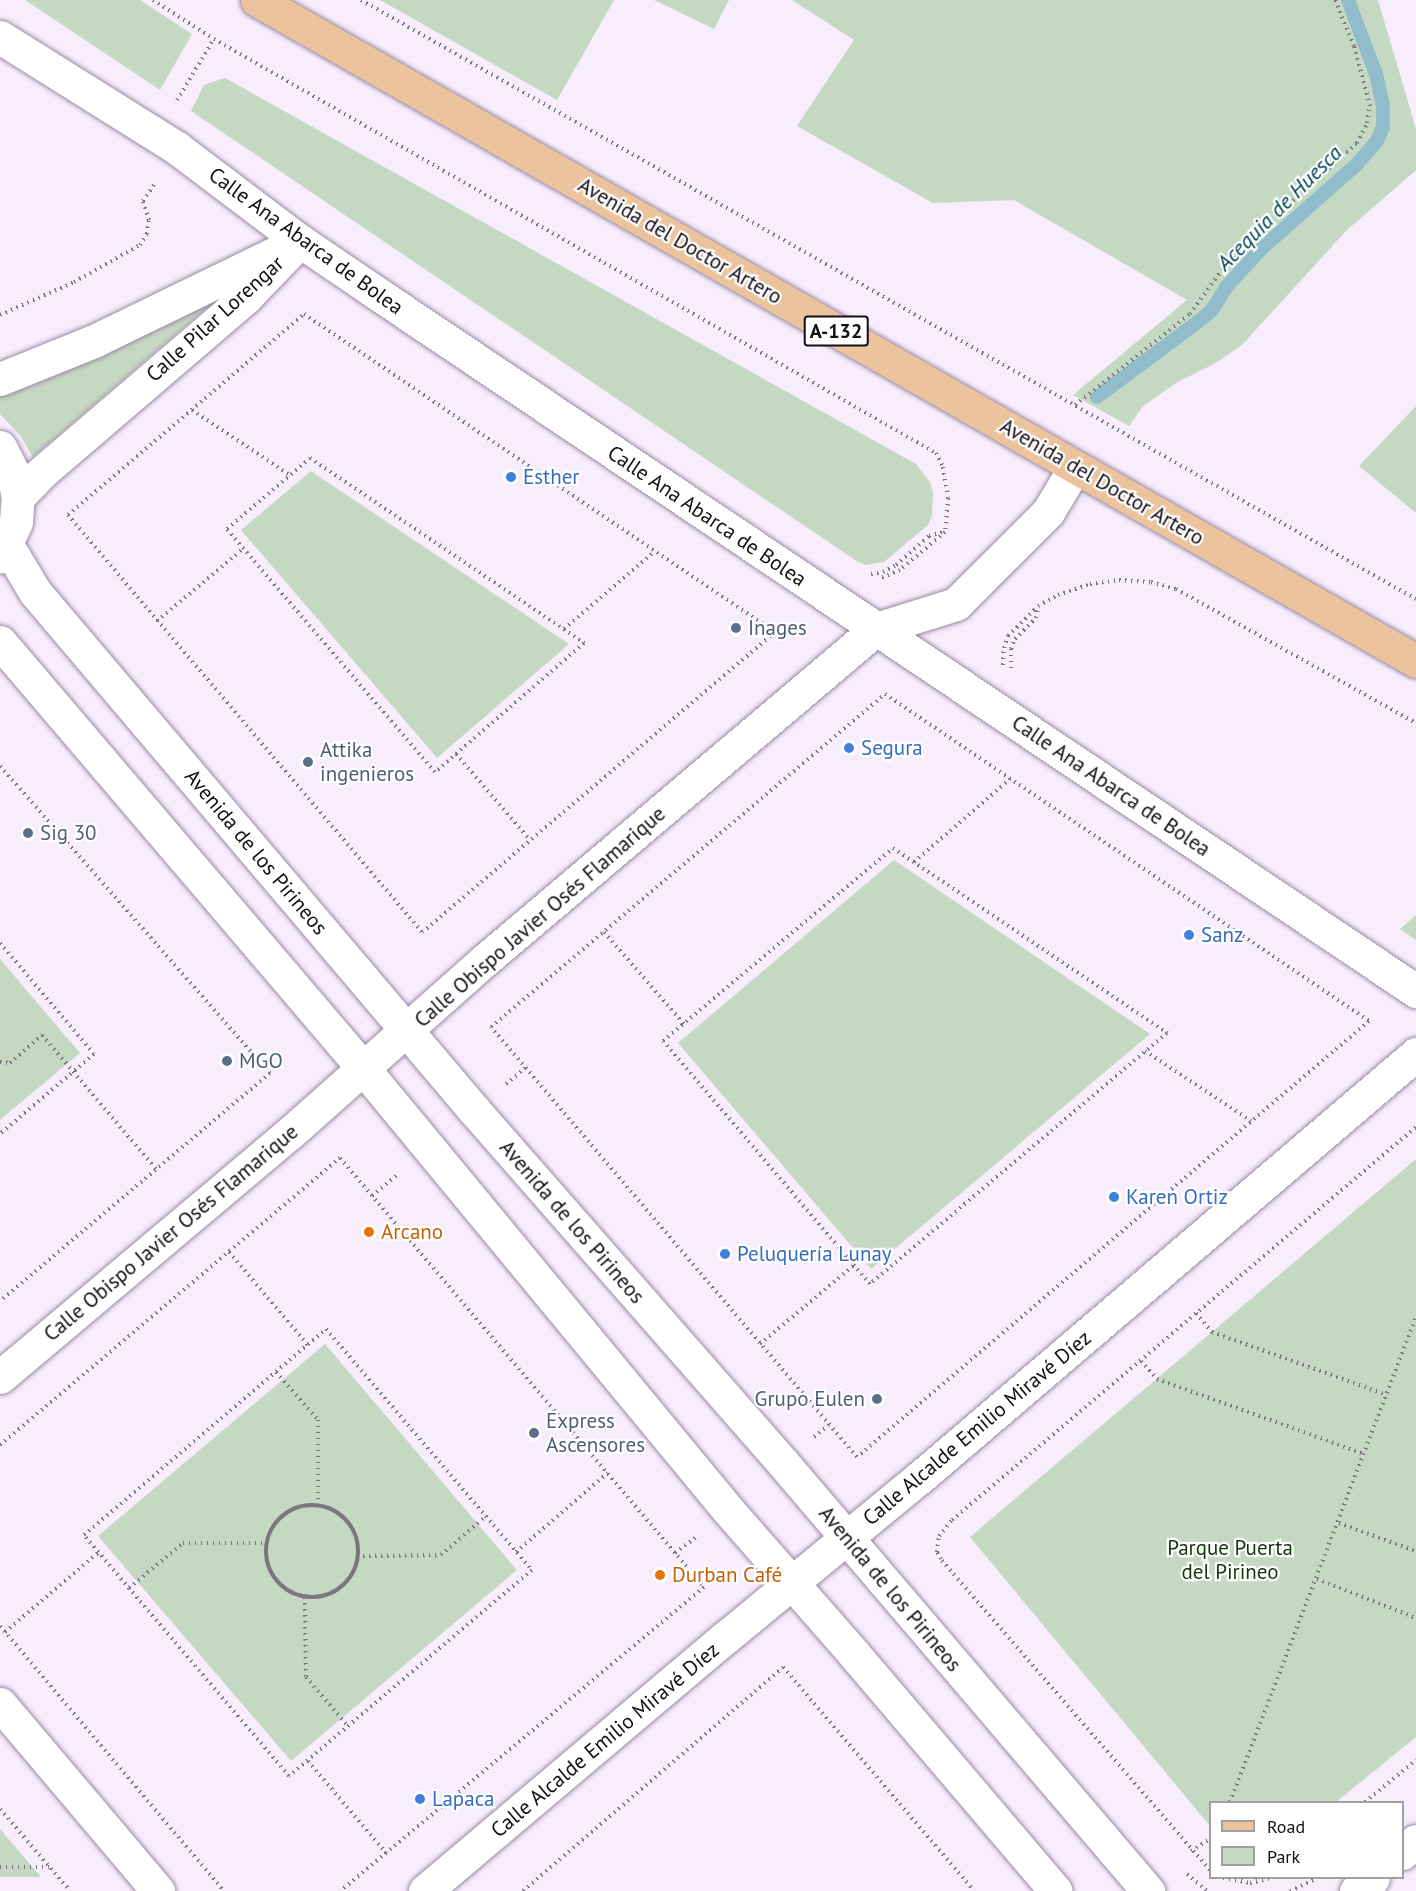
<!DOCTYPE html>
<meta charset="utf-8">
<style>
body{margin:0}
#map{position:relative;width:1416px;height:1891px;overflow:hidden;background:#f7edfd;font-family:"PT Sans",sans-serif}
div>[style]{position:absolute}
[style*='--x']{left:calc(var(--x)*1px);top:calc(var(--y)*1px);width:calc(var(--w)*1px);rotate:calc(var(--a)*1deg)}
.green>*{inset:0;background:#c5d8c2}
.stream>*{height:14px;margin:-7px;padding:0 7px;transform-origin:7px;border-radius:7px;background:#90bccc}
.path>*{height:4px;margin-top:-2px;transform-origin:0;background:repeating-linear-gradient(90deg,#7d7581 0 1.5px,transparent 0 6px)}
.path>.ring{margin:-2px;padding:0;box-sizing:content-box;background:none;border:4px solid #7d7581;border-radius:50%}
.roads{filter:drop-shadow(0 0 2px #9a8aa2) drop-shadow(0 0 2px #9a8aa2)}
.minor>*{height:33px;margin:-16.5px;padding:0 16.5px;transform-origin:16.5px;border-radius:16.5px;background:#fff}
.secondary>*{height:33px;margin:-16.5px;padding:0 16.5px;transform-origin:16.5px;border-radius:16.5px;background:#fff}
.primary>*{height:33px;margin:-16.5px;padding:0 16.5px;transform-origin:16.5px;border-radius:16.5px;background:#ebc39d}
.dots>*{width:16px;height:16px;translate:-50% -50%;box-sizing:border-box;border:3px solid #fff;border-radius:50%}
span{translate:-50% -50%;white-space:nowrap;text-align:center;line-height:1.15;-webkit-text-stroke:4.5px #fff;paint-order:stroke}
.shield-label span{padding:2px 4px;background:#fff;border:2px solid;border-radius:4px;-webkit-text-stroke-width:0}
.shield-label{font-size:20px;color:#140e17;font-weight:700}
.street-label{font-size:21px;color:#140e17}
.shop-label{font-size:21px;color:#366cbe}
.left{translate:0 -50%;text-align:left}
.service-label{font-size:21px;color:#4e5e75}
.right{translate:-100% -50%;text-align:right}
.food-label{font-size:21px;color:#c56008}
.park-label{font-size:21px;color:#13380c}
.water-label{font-size:22px;color:#004252;font-style:italic}
.legend{position:absolute;left:1209px;top:1801px;width:195px;height:78px;box-sizing:border-box;background:#fff;border:2px solid #a19fa2;margin:0;padding:8px 10px;list-style:none;font-size:18px;color:#140e17}
.legend li{display:flex;align-items:center;gap:12px;height:30px}
.legend b{width:30px;border:2px solid #a19fa2}
</style>
<div id="map">
<div class="green">
<div style="clip-path:polygon(25px 0,140px 0,192px 34px,160px 90px)"></div>
<div style="clip-path:polygon(380px 0,614px 0,557px 100px)"></div>
<div style="clip-path:polygon(654px 0,729px 0,714px 29px)"></div>
<div style="clip-path:polygon(792px 0,1378px 0,1416px 129px,1416px 170px,1346px 231px,1242px 345px,1214px 364px,1176px 383px,1143px 406px,1129px 426px,1073px 395px,1187px 300px,1014px 200px,933px 203px,797px 126px,854px 40px)"></div>
<div style="clip-path:polygon(225px 78px,916px 464px,930px 482px,933px 493px,932px 516px,928px 525px,884px 562px,866px 565px,858px 562px,191px 111px,204px 85px)"></div>
<div style="clip-path:polygon(220px 296px,33px 457px,20px 435px,0 414px,0 396px,104px 355px)"></div>
<div style="clip-path:polygon(1416px 406px,1416px 513px,1359px 466px)"></div>
<div style="clip-path:polygon(311px 471px,569px 644px,437px 758px,241px 530px)"></div>
<div style="clip-path:polygon(894px 860px,1150px 1034px,871px 1269px,678px 1043px)"></div>
<div style="clip-path:polygon(1416px 915px,1416px 940px,1400px 929px)"></div>
<div style="clip-path:polygon(0 959px,80px 1053px,0 1120px)"></div>
<div style="clip-path:polygon(1416px 1159px,1416px 1737px,1336px 1802px,1210px 1802px,1210px 1826px,970px 1537px)"></div>
<div style="clip-path:polygon(325px 1344px,517px 1570px,291px 1761px,98px 1536px)"></div>
<div style="clip-path:polygon(0 1829px,41px 1877px,0 1877px)"></div>
</div>
<div class="stream">
<div style="--x:1097;--y:397;--w:127;--a:-36.7"></div>
<div style="--x:1199;--y:321;--w:17;--a:-40"></div>
<div style="--x:1212;--y:310;--w:28;--a:-58"></div>
<div style="--x:1227;--y:286;--w:50;--a:-47.4"></div>
<div style="--x:1261;--y:249;--w:128;--a:-41.5"></div>
<div style="--x:1357;--y:164;--w:30;--a:-49"></div>
<div style="--x:1377;--y:141;--w:15;--a:-67"></div>
<div style="--x:1383;--y:127;--w:21;--a:-90"></div>
<div style="--x:1383;--y:106;--w:33;--a:-102"></div>
<div style="--x:1376;--y:74;--w:79;--a:-110.7"></div>
</div>
<div class="path">
<div style="--x:153;--y:0;--w:72;--a:32.6"></div>
<div style="--x:214;--y:39;--w:832;--a:29.83"></div>
<div style="--x:936;--y:453;--w:16;--a:63"></div>
<div style="--x:943;--y:467;--w:31;--a:81"></div>
<div style="--x:948;--y:498;--w:34;--a:95"></div>
<div style="--x:945;--y:532;--w:59;--a:139.8"></div>
<div style="--x:900;--y:570;--w:23;--a:157"></div>
<div style="--x:361;--y:0;--w:1213;--a:29.59"></div>
<div style="--x:177;--y:100;--w:71;--a:-58.8"></div>
<div style="--x:304;--y:314;--w:568;--a:34.03"></div>
<div style="--x:775;--y:632;--w:463;--a:139.6"></div>
<div style="--x:422;--y:932;--w:547;--a:-130.33"></div>
<div style="--x:68;--y:515;--w:310;--a:-40.4"></div>
<div style="--x:0;--y:315;--w:81;--a:-24"></div>
<div style="--x:74;--y:282;--w:76;--a:-29.3"></div>
<div style="--x:140;--y:245;--w:13;--a:-58"></div>
<div style="--x:147;--y:234;--w:14;--a:-82"></div>
<div style="--x:149;--y:220;--w:20;--a:-108"></div>
<div style="--x:143;--y:201;--w:23;--a:-56"></div>
<div style="--x:1075;--y:405;--w:147;--a:-38.4"></div>
<div style="--x:1190;--y:314;--w:48;--a:-54.3"></div>
<div style="--x:1218;--y:275;--w:52;--a:-47.4"></div>
<div style="--x:1253;--y:237;--w:140;--a:-42.1"></div>
<div style="--x:1357;--y:143;--w:22;--a:-63"></div>
<div style="--x:1367;--y:123;--w:17;--a:-80"></div>
<div style="--x:1370;--y:106;--w:62;--a:-104.9"></div>
<div style="--x:1354;--y:46;--w:50;--a:-112.4"></div>
<div style="--x:192;--y:410;--w:118;--a:33.6"></div>
<div style="--x:310;--y:458;--w:331;--a:34"></div>
<div style="--x:584;--y:643;--w:197;--a:139.1"></div>
<div style="--x:435;--y:772;--w:320;--a:-130.6"></div>
<div style="--x:227;--y:529;--w:109;--a:-40.5"></div>
<div style="--x:871;--y:574;--w:12;--a:-9"></div>
<div style="--x:883;--y:572;--w:15;--a:-28"></div>
<div style="--x:896;--y:565;--w:44;--a:-41.3"></div>
<div style="--x:929;--y:536;--w:15;--a:-16"></div>
<div style="--x:157;--y:621;--w:114;--a:-40"></div>
<div style="--x:564;--y:629;--w:120;--a:-40.6"></div>
<div style="--x:1003;--y:665;--w:17;--a:-87"></div>
<div style="--x:1004;--y:648;--w:13;--a:-72"></div>
<div style="--x:1008;--y:636;--w:42;--a:-45"></div>
<div style="--x:1038;--y:606;--w:23;--a:-29"></div>
<div style="--x:1058;--y:595;--w:34;--a:-19"></div>
<div style="--x:1090;--y:584;--w:29;--a:-8"></div>
<div style="--x:1119;--y:580;--w:32;--a:4"></div>
<div style="--x:1151;--y:582;--w:26;--a:16"></div>
<div style="--x:1176;--y:589;--w:275;--a:29.2"></div>
<div style="--x:1011;--y:668;--w:19;--a:-90"></div>
<div style="--x:1011;--y:649;--w:11;--a:-68"></div>
<div style="--x:1015;--y:639;--w:30;--a:-45"></div>
<div style="--x:1036;--y:618;--w:10;--a:-79"></div>
<div style="--x:885;--y:694;--w:584;--a:34.04"></div>
<div style="--x:1369;--y:1021;--w:672;--a:139.58"></div>
<div style="--x:857;--y:1457;--w:565;--a:-130.4"></div>
<div style="--x:491;--y:1027;--w:516;--a:-40.2"></div>
<div style="--x:456;--y:754;--w:113;--a:49.3"></div>
<div style="--x:0;--y:766;--w:409;--a:48.7"></div>
<div style="--x:270;--y:1073;--w:353;--a:139.8"></div>
<div style="--x:893;--y:848;--w:331;--a:34"></div>
<div style="--x:1167;--y:1033;--w:389;--a:139.8"></div>
<div style="--x:870;--y:1284;--w:319;--a:-130.4"></div>
<div style="--x:663;--y:1041;--w:300;--a:-40"></div>
<div style="--x:914;--y:862;--w:127;--a:-40.8"></div>
<div style="--x:604;--y:932;--w:122;--a:49"></div>
<div style="--x:0;--y:943;--w:145;--a:49.7"></div>
<div style="--x:94;--y:1054;--w:123;--a:139.6"></div>
<div style="--x:1145;--y:1051;--w:127;--a:33.4"></div>
<div style="--x:0;--y:1062;--w:10;--a:6"></div>
<div style="--x:10;--y:1063;--w:43;--a:-41.2"></div>
<div style="--x:42;--y:1035;--w:176;--a:49.6"></div>
<div style="--x:506;--y:1084;--w:25;--a:-40"></div>
<div style="--x:372;--y:1196;--w:35;--a:-40"></div>
<div style="--x:229;--y:1252;--w:122;--a:49.7"></div>
<div style="--x:1196;--y:1313;--w:25;--a:50"></div>
<div style="--x:1212;--y:1332;--w:186;--a:19.8"></div>
<div style="--x:326;--y:1329;--w:317;--a:49.5"></div>
<div style="--x:532;--y:1570;--w:319;--a:139.7"></div>
<div style="--x:289;--y:1776;--w:316;--a:-130.4"></div>
<div style="--x:84;--y:1535;--w:318;--a:-40.4"></div>
<div style="--x:760;--y:1344;--w:123;--a:-40"></div>
<div style="--x:1141;--y:1361;--w:24;--a:48"></div>
<div style="--x:1157;--y:1379;--w:220;--a:19.9"></div>
<div style="--x:276;--y:1372;--w:64;--a:48.8"></div>
<div style="--x:318;--y:1420;--w:85;--a:90"></div>
<div style="--x:814;--y:1437;--w:19;--a:-39"></div>
<div style="--x:0;--y:1445;--w:445;--a:-40.2"></div>
<div style="--x:340;--y:1158;--w:563;--a:49.69"></div>
<div style="--x:704;--y:1587;--w:474;--a:140.1"></div>
<div class="ring" style="left:266px;top:1505px;width:88px;height:88px"></div>
<div style="--x:1339;--y:1523;--w:82;--a:20"></div>
<div style="--x:516;--y:1552;--w:121;--a:-40.7"></div>
<div style="--x:675;--y:1553;--w:26;--a:-37"></div>
<div style="--x:357;--y:1556;--w:84;--a:-0.7"></div>
<div style="--x:441;--y:1555;--w:60;--a:-40.9"></div>
<div style="--x:1317;--y:1579;--w:106;--a:21.5"></div>
<div style="--x:129;--y:1588;--w:70;--a:-39.8"></div>
<div style="--x:183;--y:1543;--w:83;--a:0"></div>
<div style="--x:305;--y:1597;--w:80;--a:89.3"></div>
<div style="--x:306;--y:1677;--w:65;--a:49.4"></div>
<div style="--x:0;--y:1626;--w:347;--a:49.8"></div>
<div style="--x:5;--y:1632;--w:123;--a:-40.4"></div>
<div style="--x:308;--y:1761;--w:121;--a:49.7"></div>
<div style="--x:1230;--y:1802;--w:519;--a:-69.02"></div>
<div style="--x:1365;--y:1802;--w:66;--a:-39.5"></div>
<div style="--x:0;--y:1809;--w:108;--a:49.5"></div>
<div style="--x:1191;--y:1851;--w:22;--a:-32"></div>
<div style="--x:0;--y:1867;--w:49;--a:0"></div>
<div style="--x:1210;--y:1870;--w:411;--a:-130.9"></div>
<div style="--x:941;--y:1559;--w:8;--a:-120"></div>
<div style="--x:937;--y:1552;--w:16;--a:-83"></div>
<div style="--x:939;--y:1536;--w:21;--a:-51"></div>
<div style="--x:952;--y:1520;--w:608;--a:-40.26"></div>
<div style="--x:1187;--y:1874;--w:26;--a:40"></div>
<div style="--x:1223;--y:1878;--w:27;--a:10"></div>
<div style="--x:1250;--y:1883;--w:22;--a:-13"></div>
<div style="--x:523;--y:1891;--w:343;--a:-40.7"></div>
<div style="--x:783;--y:1667;--w:294;--a:49.5"></div>
<div style="--x:1290;--y:1891;--w:29;--a:-25"></div>
</div>
<div class="roads">
<div class="minor">
<div style="--x:0;--y:37;--w:209;--a:32.1"></div>
<div style="--x:177;--y:148;--w:154;--a:37.1"></div>
<div style="--x:300;--y:241;--w:87;--a:34.2"></div>
<div style="--x:372;--y:290;--w:1258;--a:33.88"></div>
<div style="--x:0;--y:379;--w:101;--a:-22"></div>
<div style="--x:94;--y:341;--w:206;--a:-25.9"></div>
<div style="--x:0;--y:447;--w:28;--a:63"></div>
<div style="--x:13;--y:472;--w:25;--a:79"></div>
<div style="--x:18;--y:497;--w:25;--a:95"></div>
<div style="--x:16;--y:522;--w:38;--a:115"></div>
<div style="--x:18;--y:497;--w:33;--a:-46"></div>
<div style="--x:41;--y:473;--w:270;--a:-40.6"></div>
<div style="--x:246;--y:297;--w:78;--a:-46"></div>
<div style="--x:7;--y:545;--w:55;--a:59.2"></div>
<div style="--x:35;--y:592;--w:679;--a:49.72"></div>
<div style="--x:474;--y:1110;--w:469;--a:48.8"></div>
<div style="--x:783;--y:1463;--w:563;--a:49.54"></div>
<div style="--x:0;--y:642;--w:560;--a:49.57"></div>
<div style="--x:363;--y:1068;--w:573;--a:50.45"></div>
<div style="--x:728;--y:1510;--w:191;--a:48.8"></div>
<div style="--x:854;--y:1654;--w:311;--a:49.6"></div>
<div style="--x:0;--y:1377;--w:379;--a:-40.1"></div>
<div style="--x:290;--y:1133;--w:261;--a:-41.6"></div>
<div style="--x:485;--y:960;--w:512;--a:-40.25"></div>
<div style="--x:876;--y:629;--w:84;--a:-17.4"></div>
<div style="--x:956;--y:604;--w:130;--a:-45"></div>
<div style="--x:1048;--y:512;--w:52;--a:-59"></div>
<div style="--x:0;--y:1704;--w:245;--a:49.8"></div>
<div style="--x:425;--y:1891;--w:394;--a:-40.2"></div>
<div style="--x:726;--y:1637;--w:249;--a:-39.5"></div>
<div style="--x:918;--y:1479;--w:655;--a:-40.48"></div>
</div>
<div class="secondary">
<div style="--x:1402;--y:1853;--w:18;--a:-41"></div>
<div style="--x:1356;--y:1891;--w:21;--a:-37"></div>
</div>
<div class="primary">
<div style="--x:257;--y:0;--w:1334;--a:29.7"></div>
</div>
</div>
<div class="dots">
<div style="left:511px;top:477px;background:#3f7fe0"></div>
<div style="left:736px;top:628px;background:#5c6f8a"></div>
<div style="left:849px;top:748px;background:#3f7fe0"></div>
<div style="left:308px;top:762px;background:#5c6f8a"></div>
<div style="left:28px;top:833px;background:#5c6f8a"></div>
<div style="left:1189px;top:935px;background:#3f7fe0"></div>
<div style="left:227px;top:1061px;background:#5c6f8a"></div>
<div style="left:1114px;top:1197px;background:#3f7fe0"></div>
<div style="left:369px;top:1232px;background:#e8710a"></div>
<div style="left:725px;top:1254px;background:#3f7fe0"></div>
<div style="left:877px;top:1399px;background:#5c6f8a"></div>
<div style="left:534px;top:1433px;background:#5c6f8a"></div>
<div style="left:660px;top:1575px;background:#e8710a"></div>
<div style="left:420px;top:1799px;background:#3f7fe0"></div>
</div>
<div class="shield-label">
<span style="left:836px;top:331px">A-132</span>
</div>
<div class="street-label">
<span style="left:306px;top:241px;rotate:36deg">Calle Ana Abarca de Bolea</span>
<span style="left:680px;top:241px;rotate:30deg">Avenida del Doctor Artero</span>
<span style="left:215px;top:319px;rotate:-42deg">Calle Pilar Lorengar</span>
<span style="left:1102px;top:482px;rotate:30deg">Avenida del Doctor Artero</span>
<span style="left:707px;top:516px;rotate:34deg">Calle Ana Abarca de Bolea</span>
<span style="left:1111px;top:786px;rotate:34deg">Calle Ana Abarca de Bolea</span>
<span style="left:256px;top:852px;rotate:50deg">Avenida de los Pirineos</span>
<span style="left:540px;top:917px;rotate:-41deg">Calle Obispo Javier Osés Flamarique</span>
<span style="left:572px;top:1222px;rotate:49deg">Avenida de los Pirineos</span>
<span style="left:171px;top:1233px;rotate:-40deg">Calle Obispo Javier Osés Flamarique</span>
<span style="left:977px;top:1428px;rotate:-40deg">Calle Alcalde Emilio Miravé Díez</span>
<span style="left:890px;top:1589px;rotate:50deg">Avenida de los Pirineos</span>
<span style="left:605px;top:1740px;rotate:-40deg">Calle Alcalde Emilio Miravé Díez</span>
</div>
<div class="shop-label">
<span class="left" style="left:523px;top:477px">Esther</span>
<span class="left" style="left:861px;top:748px">Segura</span>
<span class="left" style="left:1201px;top:935px">Sanz</span>
<span class="left" style="left:1126px;top:1197px">Karen Ortiz</span>
<span class="left" style="left:737px;top:1254px">Peluquería Lunay</span>
<span class="left" style="left:432px;top:1799px">Lapaca</span>
</div>
<div class="service-label">
<span class="left" style="left:748px;top:628px">Inages</span>
<span class="left" style="left:320px;top:762px">Attika<br>ingenieros</span>
<span class="left" style="left:40px;top:833px">Sig 30</span>
<span class="left" style="left:239px;top:1061px">MGO</span>
<span class="right" style="left:865px;top:1399px">Grupo Eulen</span>
<span class="left" style="left:546px;top:1433px">Express<br>Ascensores</span>
</div>
<div class="food-label">
<span class="left" style="left:381px;top:1232px">Arcano</span>
<span class="left" style="left:672px;top:1575px">Durban Café</span>
</div>
<div class="park-label">
<span style="left:1230px;top:1560px">Parque Puerta<br>del Pirineo</span>
</div>
<div class="water-label">
<span style="left:1279px;top:208px;rotate:-45deg">Acequia de Huesca</span>
</div>
<ul class="legend">
<li><b style="height:8px;background:#ebc39d"></b>Road</li>
<li><b style="height:16px;background:#c5d8c2"></b>Park</li>
</ul>
</div>
